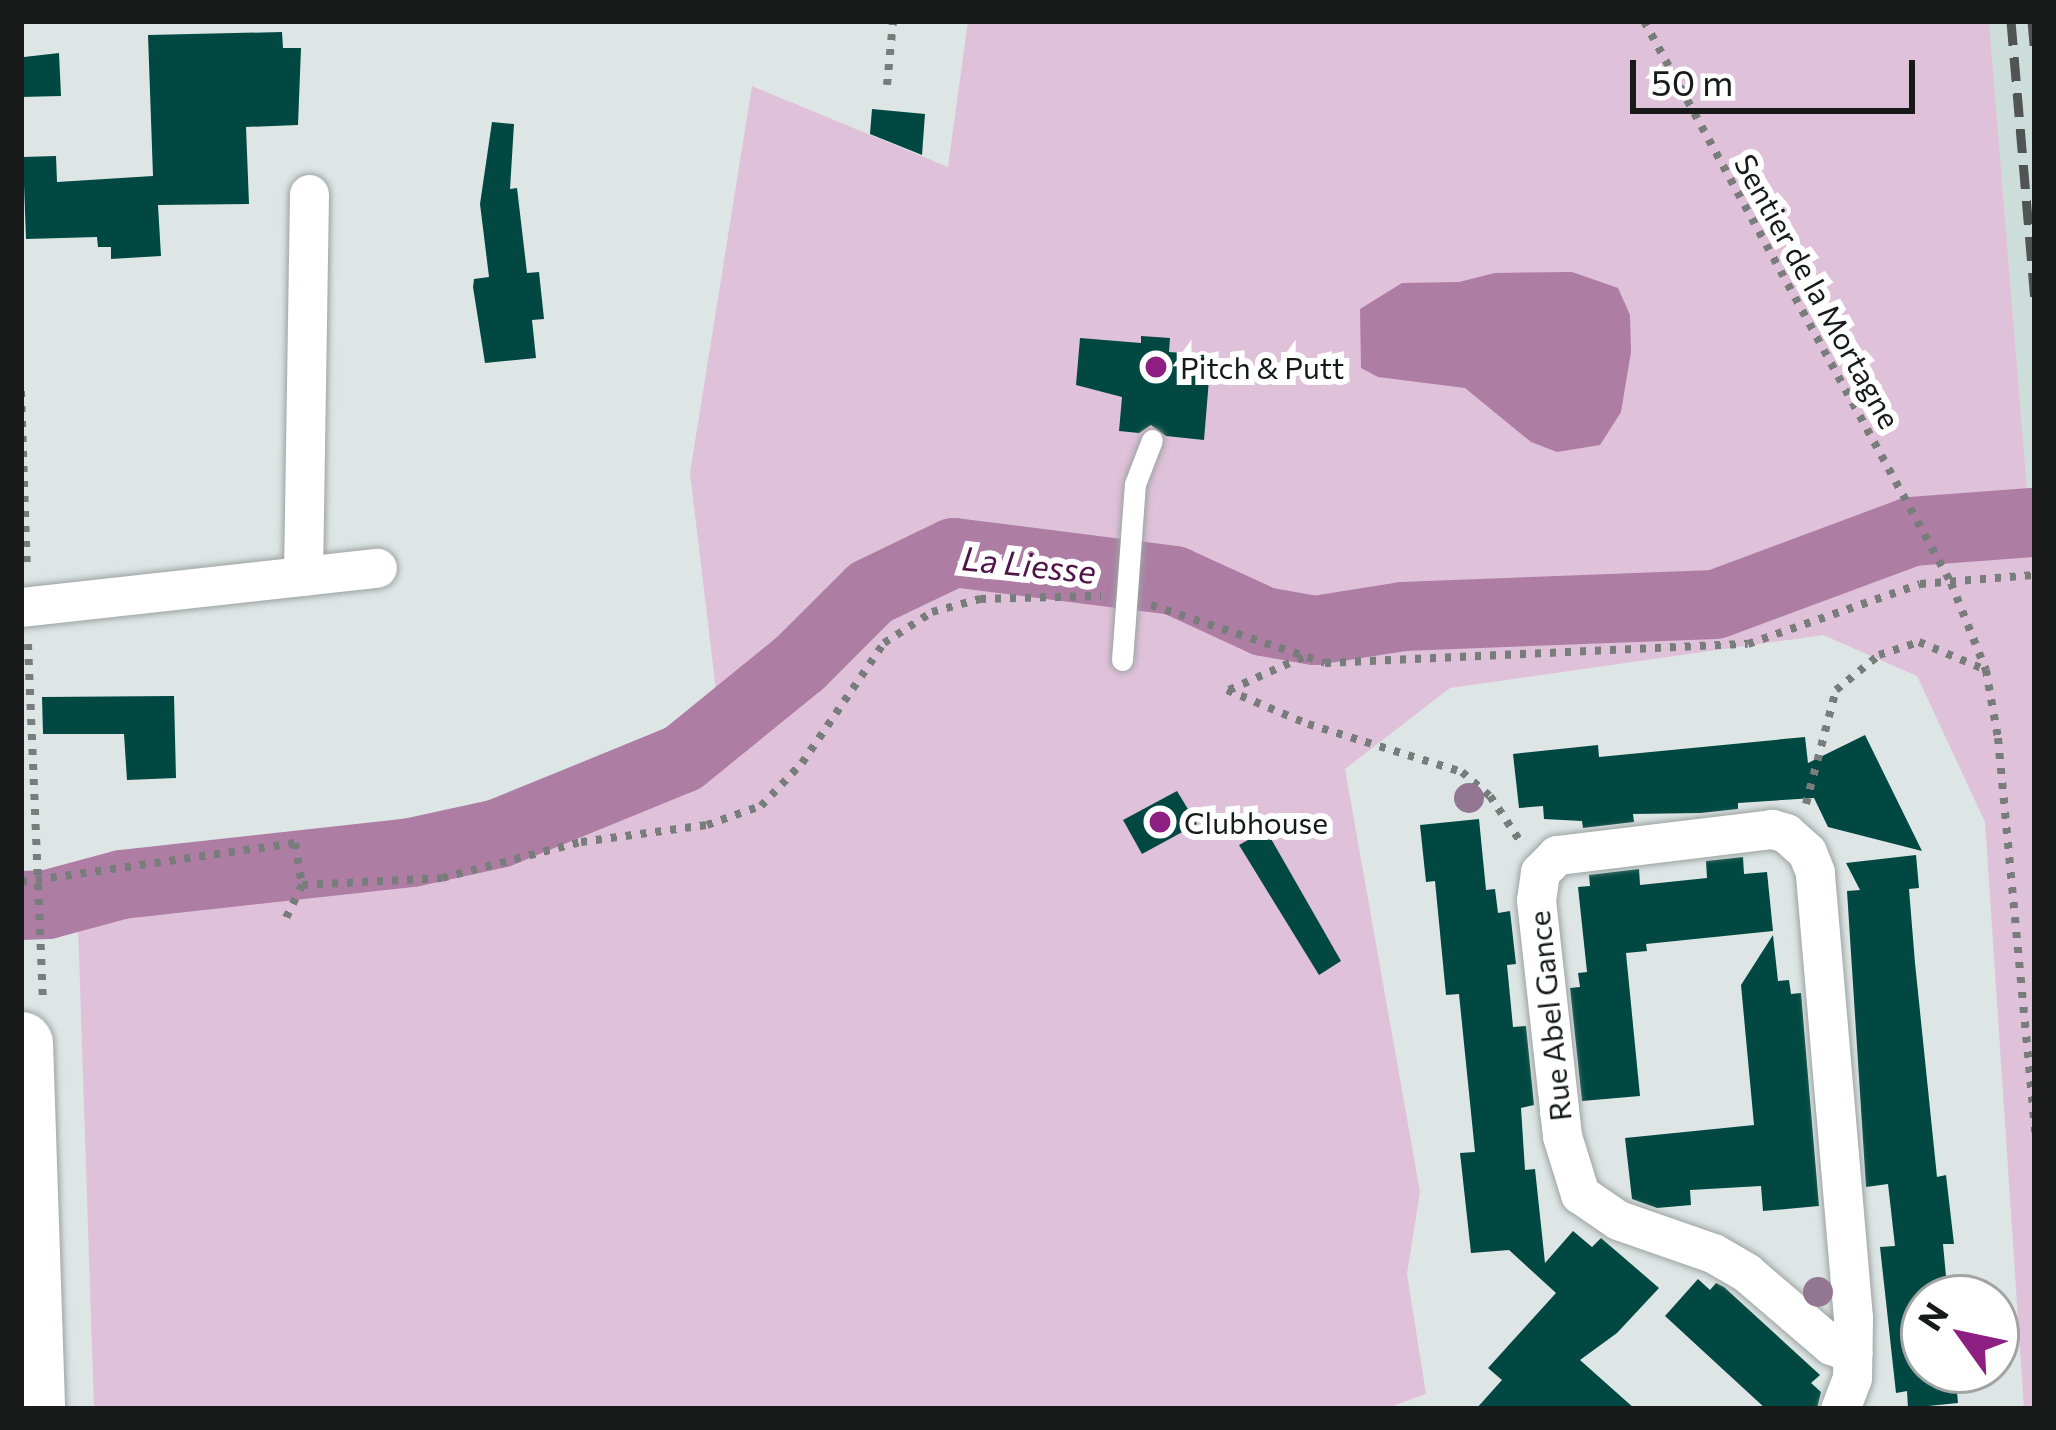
<!DOCTYPE html>
<style>
body{margin:0}
#map{position:relative;width:2056px;height:1430px;overflow:hidden;background:#dee6e5;font-family:Commissioner,sans-serif}
div>[style]{position:absolute}
[style*='--x']{left:calc(var(--x)*1px);top:calc(var(--y)*1px);width:calc(var(--w)*1px);rotate:calc(var(--a)*1deg)}
.built>*{inset:0;background:#ccddda}
.green>*{inset:0;background:#e0c1da}
.water>*{inset:0;background:#ad7da4}
.river>*{height:69px;margin:-34.5px;padding:0 34.5px;transform-origin:34.5px;border-radius:34.5px;background:#ad7da4}
.building>*{inset:0;background:#004841}
.path>*{height:8px;margin-top:-4px;transform-origin:0;background:repeating-linear-gradient(90deg,#787d7c 0 6px,transparent 0 15px)}
.roads{filter:drop-shadow(0 0 3px #9ca3a2) drop-shadow(0 0 3px #9ca3a2)}
.lane>*{height:21px;margin:-10.5px;padding:0 10.5px;transform-origin:10.5px;border-radius:10.5px;background:#fff}
.street>*{height:39px;margin:-19.5px;padding:0 19.5px;transform-origin:19.5px;border-radius:19.5px;background:#fff}
.primary>*{height:63px;margin:-31.5px;padding:0 31.5px;transform-origin:31.5px;border-radius:31.5px;background:#fff}
.rail>*{height:9px;margin-top:-4.5px;transform-origin:0;background:repeating-linear-gradient(90deg,#505453 0 24px,transparent 0 36px)}
.trees>*{width:30px;height:30px;margin:-15px;border-radius:50%;background:#937692}
.dots>*{width:33px;height:33px;translate:-50% -50%;box-sizing:border-box;border:6px solid #fff;border-radius:50%}
span{translate:-50% -50%;white-space:nowrap;text-align:center;line-height:1.15;-webkit-text-stroke:12px #fff;paint-order:stroke}
.street-label{font-size:30px;color:#171a19}
.poi-label{font-size:30px;color:#171a19}
.left{translate:0 -50%;text-align:left}
.water-label{font-size:33px;color:#4f1549;font-style:italic}
.frame{position:absolute;inset:0;border:24px solid #171a19;pointer-events:none}
.north{position:absolute;left:1900px;top:1274px;width:120px;height:120px;box-sizing:border-box;background:#fff;border:3px solid #a2a3a3;border-radius:50%;rotate:303deg;font-size:33px;font-weight:700;line-height:48px;text-align:center;color:#171a19}
.north::after{content:'';display:block;margin:auto;width:42px;height:54px;background:#8d1f82;clip-path:polygon(50% 0,100% 100%,50% 72%,0 100%)}
.scale{position:absolute;left:1630px;top:60px;width:285px;height:54px;box-sizing:border-box;border:6px solid #171a19;border-top:0;padding-left:15px;font-size:36px;line-height:42px;white-space:nowrap;color:#171a19;-webkit-text-stroke:9px #fff;paint-order:stroke}
</style>
<div id="map">
<div class="built">
<div style="clip-path:polygon(1989px 21px,2035px 21px,2035px 586px,2035px 585px)"></div>
</div>
<div class="green">
<div style="clip-path:polygon(968px 21px,1989px 21px,2035px 587px,2035px 1409px,2024px 1409px,1985px 822px,1917px 676px,1823px 635px,1450px 688px,1345px 769px,1420px 1192px,1407px 1274px,1426px 1394px,1384px 1409px,94px 1409px,76px 865px,495px 814px,723px 749px,690px 473px,752px 86px,948px 167px)"></div>
</div>
<div class="water">
<div style="clip-path:polygon(1572px 272px,1618px 288px,1630px 315px,1631px 352px,1621px 412px,1600px 445px,1557px 452px,1531px 442px,1465px 388px,1378px 377px,1361px 368px,1360px 309px,1402px 283px,1459px 282px,1495px 273px)"></div>
</div>
<div class="river">
<div style="--x:21;--y:905;--w:26;--a:-2"></div>
<div style="--x:47;--y:904;--w:77;--a:-15.1"></div>
<div style="--x:121;--y:884;--w:292;--a:-6.3"></div>
<div style="--x:411;--y:852;--w:89;--a:-12.3"></div>
<div style="--x:498;--y:833;--w:199;--a:-22.2"></div>
<div style="--x:682;--y:758;--w:151;--a:-39.1"></div>
<div style="--x:799;--y:663;--w:100;--a:-45"></div>
<div style="--x:870;--y:592;--w:92;--a:-25.7"></div>
<div style="--x:953;--y:552;--w:223;--a:7.2"></div>
<div style="--x:1174;--y:580;--w:98;--a:24.7"></div>
<div style="--x:1263;--y:621;--w:52;--a:10"></div>
<div style="--x:1314;--y:630;--w:89;--a:-9"></div>
<div style="--x:1402;--y:616;--w:313;--a:-2.2"></div>
<div style="--x:1715;--y:604;--w:209;--a:-20.4"></div>
<div style="--x:1911;--y:531;--w:121;--a:-4.3"></div>
</div>
<div class="building">
<div style="clip-path:polygon(282px 32px,283px 48px,301px 48px,298px 125px,246px 127px,249px 204px,158px 205px,161px 256px,111px 259px,111px 247px,98px 247px,97px 237px,26px 239px,23px 157px,56px 156px,57px 182px,153px 176px,148px 35px)"></div>
<div style="clip-path:polygon(59px 53px,61px 96px,21px 97px,24px 57px)"></div>
<div style="clip-path:polygon(872px 109px,925px 114px,922px 155px,870px 134px)"></div>
<div style="clip-path:polygon(492px 122px,514px 124px,510px 189px,517px 188px,527px 273px,539px 272px,544px 319px,532px 320px,536px 358px,485px 363px,473px 287px,474px 279px,489px 277px,480px 204px)"></div>
<div style="clip-path:polygon(1141px 336px,1170px 338px,1169px 352px,1211px 355px,1204px 440px,1166px 436px,1151px 425px,1139px 433px,1119px 431px,1122px 397px,1076px 385px,1080px 338px,1141px 343px)"></div>
<div style="clip-path:polygon(174px 696px,176px 778px,127px 780px,124px 734px,43px 734px,42px 697px)"></div>
<div style="clip-path:polygon(1865px 735px,1922px 851px,1828px 827px,1814px 798px,1738px 803px,1738px 809px,1701px 813px,1633px 814px,1634px 822px,1583px 828px,1582px 821px,1544px 819px,1543px 806px,1519px 808px,1513px 754px,1598px 745px,1599px 757px,1805px 737px,1808px 763px)"></div>
<div style="clip-path:polygon(1177px 791px,1197px 824px,1142px 854px,1123px 820px)"></div>
<div style="clip-path:polygon(1479px 819px,1486px 890px,1495px 889px,1498px 913px,1510px 911px,1516px 964px,1507px 965px,1513px 1027px,1526px 1026px,1534px 1105px,1521px 1108px,1525px 1170px,1535px 1169px,1545px 1263px,1573px 1231px,1592px 1247px,1601px 1238px,1659px 1288px,1617px 1333px,1580px 1360px,1635px 1409px,1476px 1409px,1502px 1380px,1488px 1368px,1556px 1293px,1509px 1250px,1471px 1253px,1460px 1153px,1475px 1152px,1459px 994px,1446px 995px,1435px 881px,1426px 882px,1420px 825px)"></div>
<div style="clip-path:polygon(1266px 830px,1341px 961px,1319px 975px,1239px 845px)"></div>
<div style="clip-path:polygon(1916px 855px,1919px 888px,1909px 889px,1915px 963px,1937px 1177px,1946px 1175px,1954px 1244px,1943px 1244px,1948px 1298px,1924px 1298px,1924px 1370px,1955px 1370px,1958px 1403px,1908px 1408px,1907px 1391px,1896px 1393px,1880px 1247px,1895px 1246px,1888px 1184px,1866px 1187px,1847px 891px,1860px 890px,1846px 863px)"></div>
<div style="clip-path:polygon(1743px 857px,1744px 874px,1767px 872px,1773px 931px,1646px 944px,1647px 951px,1626px 953px,1640px 1096px,1582px 1101px,1570px 988px,1580px 987px,1578px 973px,1587px 972px,1578px 887px,1590px 886px,1589px 875px,1639px 869px,1640px 885px,1707px 878px,1706px 861px)"></div>
<div style="clip-path:polygon(1773px 935px,1778px 981px,1789px 980px,1791px 994px,1801px 993px,1819px 1206px,1763px 1211px,1761px 1186px,1690px 1190px,1691px 1205px,1657px 1208px,1632px 1199px,1625px 1138px,1754px 1125px,1741px 985px)"></div>
<div style="clip-path:polygon(1698px 1279px,1710px 1290px,1716px 1283px,1724px 1287px,1820px 1375px,1811px 1383px,1821px 1392px,1817px 1409px,1766px 1409px,1665px 1316px)"></div>
</div>
<div class="path">
<div style="--x:1644;--y:21;--w:640;--a:61.35"></div>
<div style="--x:1951;--y:583;--w:94;--a:68.1"></div>
<div style="--x:1986;--y:670;--w:69;--a:80"></div>
<div style="--x:1998;--y:738;--w:396;--a:84.6"></div>
<div style="--x:887;--y:85;--w:64;--a:-84.6"></div>
<div style="--x:21;--y:391;--w:178;--a:88.1"></div>
<div style="--x:1151;--y:605;--w:183;--a:18.4"></div>
<div style="--x:1325;--y:663;--w:423;--a:-2.6"></div>
<div style="--x:1748;--y:644;--w:182;--a:-19.2"></div>
<div style="--x:1920;--y:584;--w:115;--a:-4.5"></div>
<div style="--x:28;--y:644;--w:356;--a:87.6"></div>
<div style="--x:1227;--y:690;--w:88;--a:22.8"></div>
<div style="--x:1308;--y:724;--w:161;--a:17.3"></div>
<div style="--x:1462;--y:772;--w:37;--a:41"></div>
<div style="--x:1490;--y:796;--w:54;--a:56.3"></div>
<div style="--x:1229;--y:690;--w:81;--a:-24"></div>
<div style="--x:1806;--y:804;--w:118;--a:-75.3"></div>
<div style="--x:1836;--y:690;--w:55;--a:-39.1"></div>
<div style="--x:1879;--y:655;--w:42;--a:-18"></div>
<div style="--x:1919;--y:642;--w:73;--a:22.7"></div>
<div style="--x:21;--y:882;--w:277;--a:-8.1"></div>
<div style="--x:295;--y:843;--w:43;--a:80.5"></div>
<div style="--x:302;--y:885;--w:43;--a:116"></div>
<div style="--x:302;--y:885;--w:140;--a:-2.9"></div>
<div style="--x:442;--y:878;--w:144;--a:-14.5"></div>
<div style="--x:581;--y:842;--w:127;--a:-7.7"></div>
<div style="--x:707;--y:825;--w:57;--a:-19.4"></div>
<div style="--x:761;--y:806;--w:59;--a:-46.4"></div>
<div style="--x:802;--y:763;--w:145;--a:-55.7"></div>
<div style="--x:884;--y:643;--w:57;--a:-32.9"></div>
<div style="--x:932;--y:612;--w:50;--a:-15.2"></div>
<div style="--x:980;--y:599;--w:121;--a:-1.4"></div>
</div>
<div class="roads">
<div class="lane">
<div style="--x:1122;--y:660;--w:176;--a:-85.8"></div>
<div style="--x:1135;--y:484;--w:47;--a:-68.9"></div>
</div>
<div class="street">
<div style="--x:303;--y:576;--w:382;--a:-89.1"></div>
<div style="--x:21;--y:607;--w:358;--a:-6.3"></div>
<div style="--x:1840;--y:1409;--w:33;--a:-69"></div>
<div style="--x:1852;--y:1378;--w:60;--a:-89"></div>
<div style="--x:1853;--y:1318;--w:448;--a:-94.9"></div>
<div style="--x:1815;--y:872;--w:22;--a:-112"></div>
<div style="--x:1807;--y:852;--w:28;--a:-138"></div>
<div style="--x:1786;--y:833;--w:15;--a:-164"></div>
<div style="--x:1772;--y:829;--w:217;--a:173.1"></div>
<div style="--x:1557;--y:855;--w:24;--a:135"></div>
<div style="--x:1540;--y:872;--w:28;--a:98"></div>
<div style="--x:1536;--y:900;--w:237;--a:83.7"></div>
<div style="--x:1562;--y:1136;--w:61;--a:72.8"></div>
<div style="--x:1580;--y:1194;--w:46;--a:34.4"></div>
<div style="--x:1618;--y:1220;--w:101;--a:19.2"></div>
<div style="--x:1713;--y:1253;--w:39;--a:30"></div>
<div style="--x:1747;--y:1273;--w:111;--a:40.6"></div>
<div style="--x:1831;--y:1345;--w:23;--a:20"></div>
</div>
<div class="primary">
<div style="--x:21;--y:1043;--w:366;--a:88.1"></div>
</div>
</div>
<div class="rail">
<div style="--x:2011;--y:21;--w:279;--a:85.1"></div>
<div style="--x:2032;--y:21;--w:33;--a:85"></div>
</div>
<div class="trees">
<div style="left:1469px;top:798px"></div>
<div style="left:1818px;top:1292px"></div>
</div>
<div class="dots">
<div style="left:1156px;top:367px;background:#8d1f82"></div>
<div style="left:1160px;top:822px;background:#8d1f82"></div>
</div>
<div class="street-label">
<span style="left:1818px;top:291px;rotate:61deg">Sentier de la Mortagne</span>
<span style="left:1549px;top:1016px;rotate:-96deg">Rue Abel Gance</span>
</div>
<div class="poi-label">
<span class="left" style="left:1180px;top:367px">Pitch &amp; Putt</span>
<span class="left" style="left:1184px;top:822px">Clubhouse</span>
</div>
<div class="water-label">
<span style="left:1029px;top:564px;rotate:6deg">La Liesse</span>
</div>
<div class="frame"></div>
<div class="north">N</div>
<div class="scale">50 m</div>
</div>
